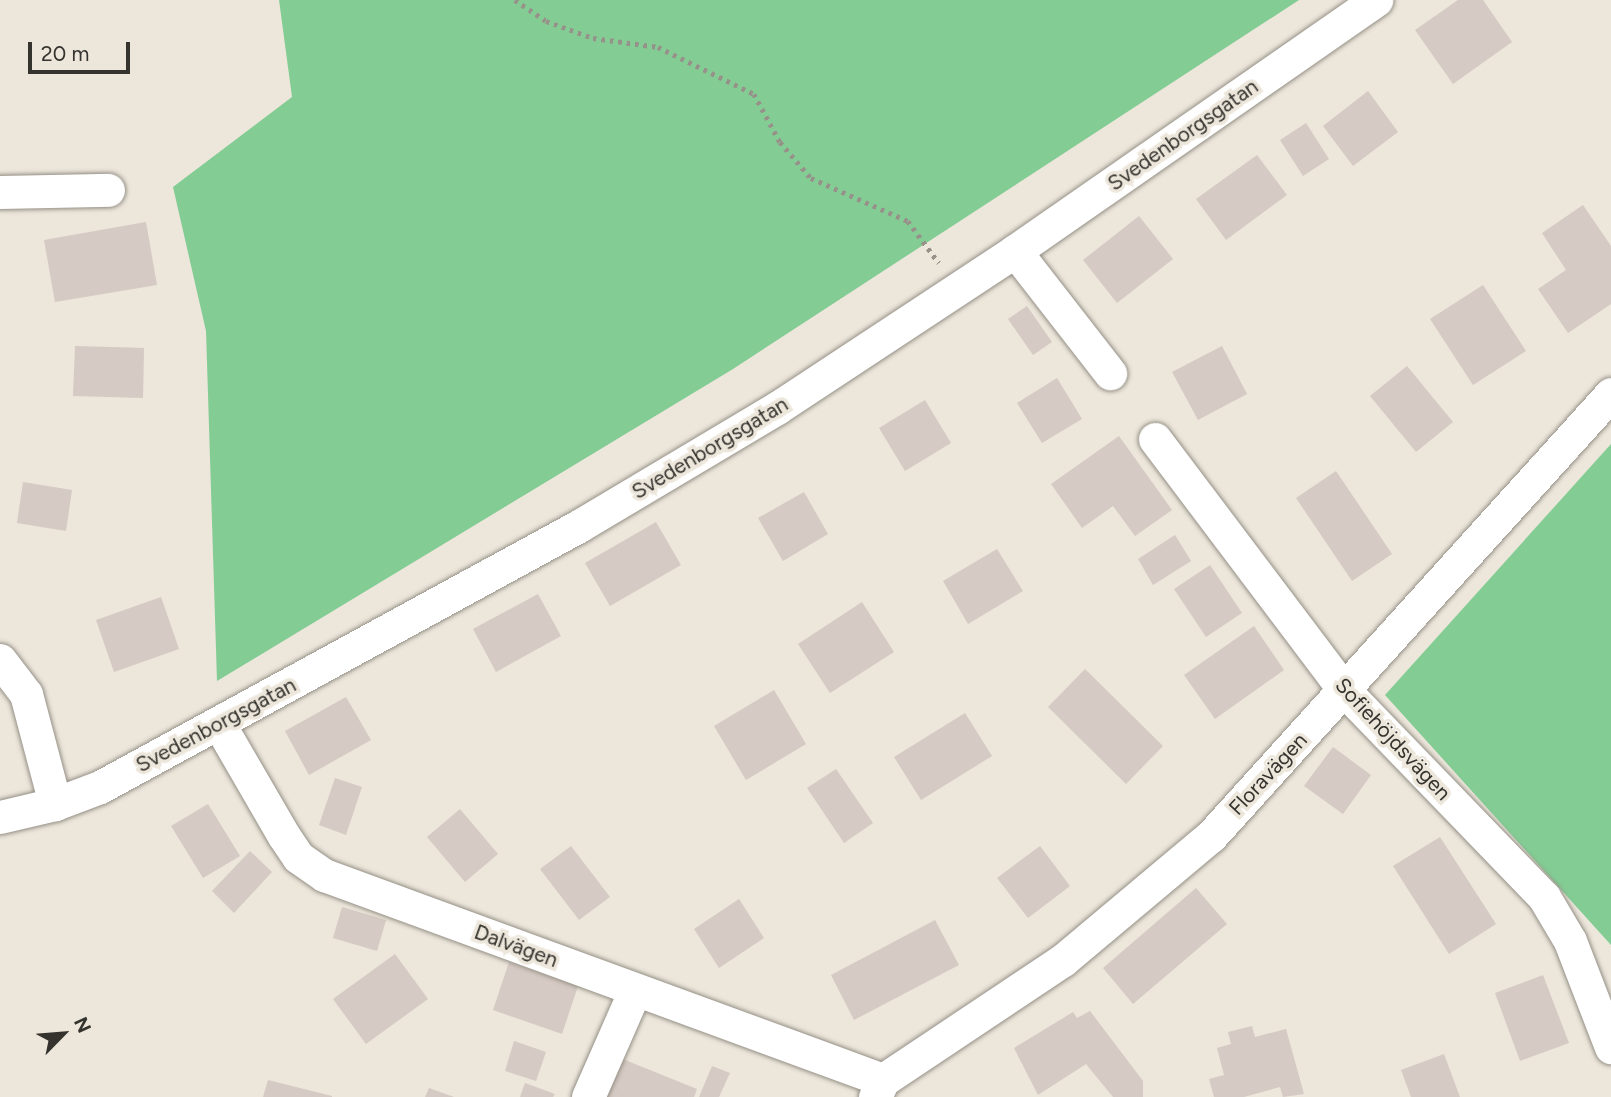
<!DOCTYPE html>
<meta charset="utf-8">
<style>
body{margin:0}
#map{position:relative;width:1611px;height:1097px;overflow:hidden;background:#ece6db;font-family:Figtree,sans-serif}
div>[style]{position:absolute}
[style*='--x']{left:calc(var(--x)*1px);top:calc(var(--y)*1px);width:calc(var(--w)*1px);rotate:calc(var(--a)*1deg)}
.green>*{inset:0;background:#83cc94}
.building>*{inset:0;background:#d6cac4}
.path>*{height:4.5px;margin-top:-2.25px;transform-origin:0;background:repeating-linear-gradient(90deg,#96928a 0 3.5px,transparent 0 8.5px)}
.roads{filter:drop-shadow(0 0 2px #959086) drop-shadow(0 0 2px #959086)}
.minor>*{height:33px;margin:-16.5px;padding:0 16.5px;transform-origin:16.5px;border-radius:16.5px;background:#fff}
span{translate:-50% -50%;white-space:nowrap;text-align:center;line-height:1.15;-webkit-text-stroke:7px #ece6db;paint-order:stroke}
.street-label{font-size:21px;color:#35332e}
.north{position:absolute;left:28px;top:999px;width:70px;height:70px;-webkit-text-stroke:5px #ece6db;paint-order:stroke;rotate:65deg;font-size:19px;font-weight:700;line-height:28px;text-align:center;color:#35332e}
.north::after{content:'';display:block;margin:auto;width:24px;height:32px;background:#35332e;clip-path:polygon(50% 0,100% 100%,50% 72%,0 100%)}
.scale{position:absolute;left:28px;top:42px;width:102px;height:32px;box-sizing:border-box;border:4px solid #35332e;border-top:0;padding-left:9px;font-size:21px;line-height:24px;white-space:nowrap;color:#35332e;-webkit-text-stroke:5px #ece6db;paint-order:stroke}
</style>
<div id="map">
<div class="green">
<div style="clip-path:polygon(279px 0,1299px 0,733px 369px,217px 681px,206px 331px,173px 187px,292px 97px)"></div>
<div style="clip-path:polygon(1611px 444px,1611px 945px,1385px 695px)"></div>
</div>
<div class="building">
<div style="clip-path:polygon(1458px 0,1483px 0,1512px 42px,1453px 84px,1415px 30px)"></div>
<div style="clip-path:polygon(1368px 91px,1398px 132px,1353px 166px,1323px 126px)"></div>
<div style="clip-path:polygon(1306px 123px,1329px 159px,1303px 176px,1280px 140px)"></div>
<div style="clip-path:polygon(1257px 155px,1287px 195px,1226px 240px,1196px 199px)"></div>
<div style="clip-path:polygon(1583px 205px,1611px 246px,1611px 304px,1568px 333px,1538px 289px,1566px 270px,1542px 233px)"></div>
<div style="clip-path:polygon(1139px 216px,1173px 259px,1117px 303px,1083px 260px)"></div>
<div style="clip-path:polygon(146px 222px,157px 285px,55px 302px,44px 240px)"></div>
<div style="clip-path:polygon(1483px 285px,1526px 351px,1473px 385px,1430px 319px)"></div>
<div style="clip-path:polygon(1027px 306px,1052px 342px,1033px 355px,1008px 319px)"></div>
<div style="clip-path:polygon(75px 346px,144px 348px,143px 398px,73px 396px)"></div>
<div style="clip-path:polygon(1222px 346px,1247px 394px,1198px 420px,1172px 372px)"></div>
<div style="clip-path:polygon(1407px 366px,1453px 422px,1416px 452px,1370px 396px)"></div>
<div style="clip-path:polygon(1057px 378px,1082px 419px,1042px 443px,1017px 403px)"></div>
<div style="clip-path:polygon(925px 400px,951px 443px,905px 471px,879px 428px)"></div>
<div style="clip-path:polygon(1119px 436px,1172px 510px,1135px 536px,1113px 506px,1082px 528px,1051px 484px)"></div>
<div style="clip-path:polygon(1336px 471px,1392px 554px,1352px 581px,1296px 498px)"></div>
<div style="clip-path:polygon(23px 482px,72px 490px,66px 531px,17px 523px)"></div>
<div style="clip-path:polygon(804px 492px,828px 534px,783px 561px,758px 518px)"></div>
<div style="clip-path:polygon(656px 522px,681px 565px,610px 606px,585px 563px)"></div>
<div style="clip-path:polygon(1175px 535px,1191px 561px,1153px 585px,1138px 559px)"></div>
<div style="clip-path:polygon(997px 549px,1023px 591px,968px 624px,943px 581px)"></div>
<div style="clip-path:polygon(1210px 565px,1242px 613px,1206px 637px,1174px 589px)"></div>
<div style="clip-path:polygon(538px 594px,561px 636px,496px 672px,473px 629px)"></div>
<div style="clip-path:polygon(161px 597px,179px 649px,114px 672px,96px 620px)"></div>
<div style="clip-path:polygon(862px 602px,894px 652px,830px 693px,798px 644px)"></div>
<div style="clip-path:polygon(1254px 626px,1284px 670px,1215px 719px,1184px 675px)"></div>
<div style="clip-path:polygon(1085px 669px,1163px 746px,1126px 784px,1048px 707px)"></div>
<div style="clip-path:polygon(774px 690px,806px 744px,746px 780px,714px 726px)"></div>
<div style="clip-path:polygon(346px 697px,371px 740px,309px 775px,285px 731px)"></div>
<div style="clip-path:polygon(965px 713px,992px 756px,921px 800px,894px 757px)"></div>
<div style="clip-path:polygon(1333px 747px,1371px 775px,1343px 814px,1304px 786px)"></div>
<div style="clip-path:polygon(836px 769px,873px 823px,844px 843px,807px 788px)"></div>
<div style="clip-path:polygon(335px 778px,362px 787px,346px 835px,319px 825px)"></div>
<div style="clip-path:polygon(208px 804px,240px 856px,203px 878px,171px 826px)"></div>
<div style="clip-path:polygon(460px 809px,498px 854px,465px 882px,427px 837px)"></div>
<div style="clip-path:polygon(1440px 837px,1496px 924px,1449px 954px,1393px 866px)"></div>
<div style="clip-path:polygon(571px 846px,610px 897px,579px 920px,540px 869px)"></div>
<div style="clip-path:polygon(1040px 846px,1070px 886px,1028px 918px,997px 878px)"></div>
<div style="clip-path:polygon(250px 851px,272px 872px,234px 913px,212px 891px)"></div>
<div style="clip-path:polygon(1196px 888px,1227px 924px,1133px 1004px,1103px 968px)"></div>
<div style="clip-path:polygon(739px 899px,764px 938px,719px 968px,694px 929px)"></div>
<div style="clip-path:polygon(342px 907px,386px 920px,377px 951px,333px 938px)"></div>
<div style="clip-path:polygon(935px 920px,959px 965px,854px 1020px,831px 975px)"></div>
<div style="clip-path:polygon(395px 954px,428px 999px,366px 1044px,333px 999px)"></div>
<div style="clip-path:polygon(509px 962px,578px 986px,562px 1034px,493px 1010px)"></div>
<div style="clip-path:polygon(1543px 975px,1569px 1043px,1520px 1061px,1495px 993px)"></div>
<div style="clip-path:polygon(1090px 1011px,1143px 1081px,1143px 1097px,1113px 1097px,1086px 1064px,1038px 1095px,1014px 1048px,1073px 1012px,1077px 1018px)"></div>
<div style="clip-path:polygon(1252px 1026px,1255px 1037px,1286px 1029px,1304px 1094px,1283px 1097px,1280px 1087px,1244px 1097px,1214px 1097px,1209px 1079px,1224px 1075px,1217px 1048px,1231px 1044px,1228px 1032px)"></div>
<div style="clip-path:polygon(514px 1041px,546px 1052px,536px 1081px,505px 1071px)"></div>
<div style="clip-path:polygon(1444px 1054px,1460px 1097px,1411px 1097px,1401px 1070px)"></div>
<div style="clip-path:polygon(620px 1058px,697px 1089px,694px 1097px,605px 1097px)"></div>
<div style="clip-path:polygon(712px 1066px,730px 1073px,719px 1097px,699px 1097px)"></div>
<div style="clip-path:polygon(268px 1080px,332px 1096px,332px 1097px,263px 1097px)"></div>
<div style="clip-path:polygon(525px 1083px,555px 1094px,553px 1097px,520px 1097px)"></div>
<div style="clip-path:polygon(429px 1088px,454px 1097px,425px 1097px)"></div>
</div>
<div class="path">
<div style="--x:515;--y:0;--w:37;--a:34"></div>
<div style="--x:546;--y:21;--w:50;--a:19.9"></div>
<div style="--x:593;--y:38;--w:66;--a:7.9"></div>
<div style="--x:658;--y:47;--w:107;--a:26.1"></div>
<div style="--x:754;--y:94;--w:55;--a:61.6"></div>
<div style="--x:780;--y:142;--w:48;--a:49.3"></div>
<div style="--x:811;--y:178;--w:106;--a:23.9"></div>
<div style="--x:908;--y:221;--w:52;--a:53.6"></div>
</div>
<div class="roads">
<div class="minor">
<div style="--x:0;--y:192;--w:108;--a:-1.1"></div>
<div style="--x:1015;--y:251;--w:155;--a:52.1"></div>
<div style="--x:1155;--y:439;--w:316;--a:53"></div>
<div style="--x:1345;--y:691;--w:286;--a:46"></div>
<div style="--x:1544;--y:897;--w:51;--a:59.4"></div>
<div style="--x:1570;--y:941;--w:114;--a:68.9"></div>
<div style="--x:0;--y:660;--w:43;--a:52.6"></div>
<div style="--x:26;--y:694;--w:114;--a:75.2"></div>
<div style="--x:219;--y:724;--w:129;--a:59.9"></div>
<div style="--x:284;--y:836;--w:25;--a:56"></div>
<div style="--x:298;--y:857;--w:32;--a:35"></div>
<div style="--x:324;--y:875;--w:595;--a:20.14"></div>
<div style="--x:0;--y:817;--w:57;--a:-13.3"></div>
<div style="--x:55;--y:804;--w:48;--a:-20.7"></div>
<div style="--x:100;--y:787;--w:545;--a:-28.59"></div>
<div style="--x:579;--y:526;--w:230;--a:-30.8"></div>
<div style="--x:777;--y:408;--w:285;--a:-33.4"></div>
<div style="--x:1015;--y:251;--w:440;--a:-34.8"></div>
<div style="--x:588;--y:1097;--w:117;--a:-66.3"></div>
<div style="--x:875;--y:1097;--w:19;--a:-65"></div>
<div style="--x:883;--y:1080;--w:216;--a:-33.7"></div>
<div style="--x:1063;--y:960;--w:193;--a:-40"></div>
<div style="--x:1211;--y:836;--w:596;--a:-47.86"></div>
</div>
</div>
<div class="street-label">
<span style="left:1183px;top:135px;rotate:-35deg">Svedenborgsgatan</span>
<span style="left:710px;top:448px;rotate:-31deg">Svedenborgsgatan</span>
<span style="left:216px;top:725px;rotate:-28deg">Svedenborgsgatan</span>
<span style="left:1393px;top:739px;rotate:47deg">Sofiehöjdsvägen</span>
<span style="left:1268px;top:774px;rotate:-47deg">Floravägen</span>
<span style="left:516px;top:946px;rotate:20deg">Dalvägen</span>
</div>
<div class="north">N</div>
<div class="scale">20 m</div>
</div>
